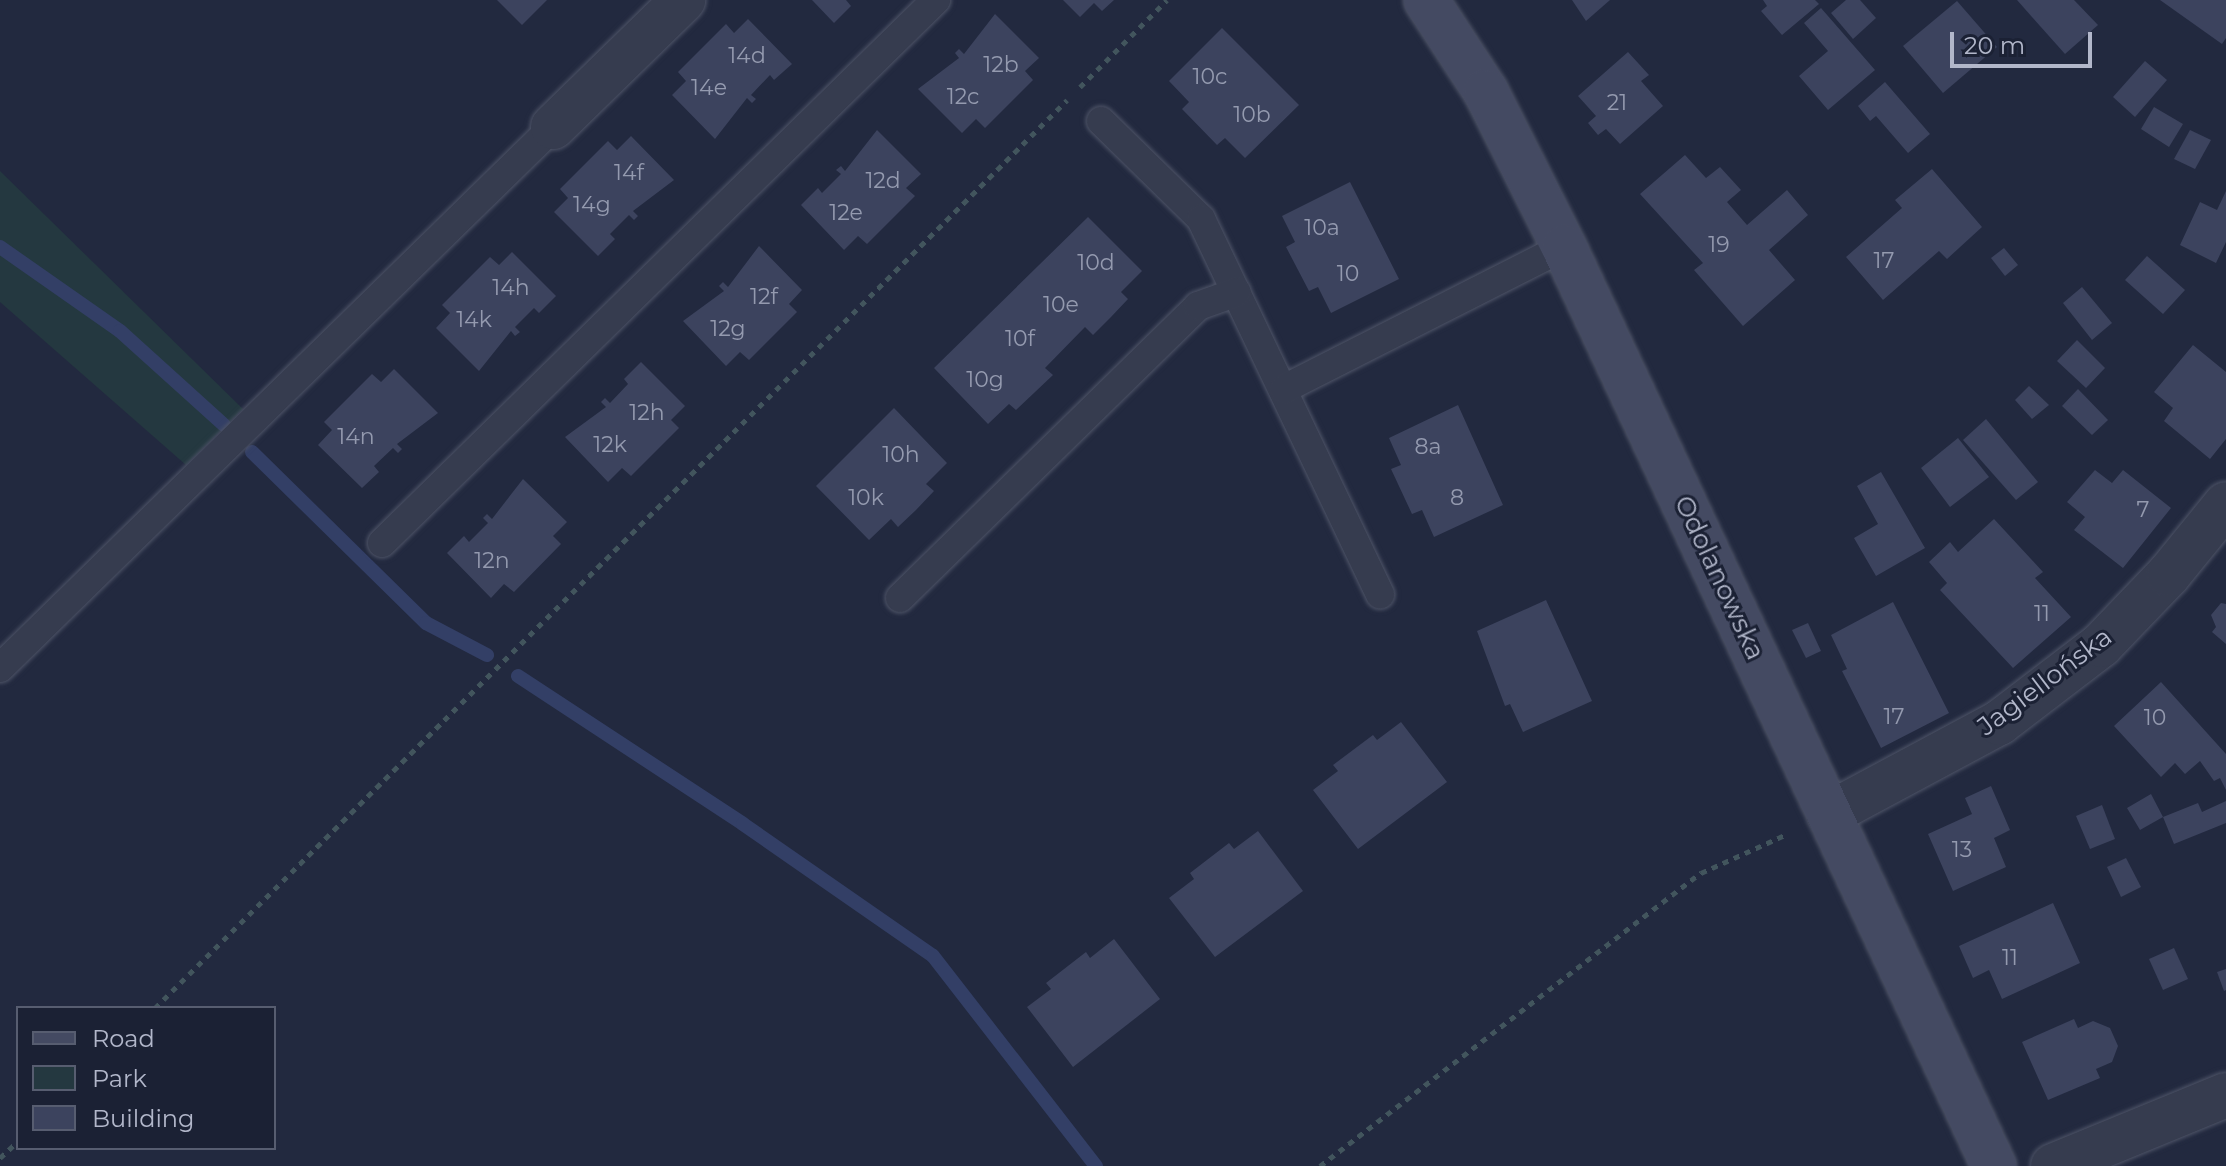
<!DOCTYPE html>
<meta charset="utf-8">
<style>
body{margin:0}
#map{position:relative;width:2226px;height:1166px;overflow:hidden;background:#22293f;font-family:Montserrat,sans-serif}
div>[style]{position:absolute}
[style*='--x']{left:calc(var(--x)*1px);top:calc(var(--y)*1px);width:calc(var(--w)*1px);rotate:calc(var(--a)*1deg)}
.green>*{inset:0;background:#243840}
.stream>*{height:14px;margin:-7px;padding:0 7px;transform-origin:7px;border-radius:7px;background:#333f66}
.building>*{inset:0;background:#3c435e}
.path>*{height:5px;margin-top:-2.5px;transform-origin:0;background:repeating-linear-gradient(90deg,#42555d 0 6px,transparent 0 12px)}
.roads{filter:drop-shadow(0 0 2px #4e5467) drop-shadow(0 0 2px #4e5467)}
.lane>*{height:28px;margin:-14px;padding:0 14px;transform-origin:14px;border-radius:14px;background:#363c4f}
.street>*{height:44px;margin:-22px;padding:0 22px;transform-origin:22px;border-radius:22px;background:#363c4f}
.secondary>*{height:44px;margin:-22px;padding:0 22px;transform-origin:22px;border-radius:22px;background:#444a62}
span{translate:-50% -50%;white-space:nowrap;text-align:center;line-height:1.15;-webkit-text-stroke:6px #1b2134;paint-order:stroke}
.number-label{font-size:22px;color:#949aaf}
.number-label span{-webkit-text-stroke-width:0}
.street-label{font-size:26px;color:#b2b7ca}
.legend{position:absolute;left:16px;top:1006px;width:260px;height:144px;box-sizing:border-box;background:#1b2134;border:2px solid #575d70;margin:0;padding:10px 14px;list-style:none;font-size:24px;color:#b2b7ca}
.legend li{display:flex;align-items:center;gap:16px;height:40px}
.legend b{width:40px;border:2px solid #575d70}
.scale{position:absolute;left:1950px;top:32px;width:142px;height:36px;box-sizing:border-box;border:4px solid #b2b7ca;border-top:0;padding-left:10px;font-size:24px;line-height:28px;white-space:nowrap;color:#b2b7ca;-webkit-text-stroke:6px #1b2134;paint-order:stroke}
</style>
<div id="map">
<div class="green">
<div style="clip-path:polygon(0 171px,243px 409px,186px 465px,0 302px)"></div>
</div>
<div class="stream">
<div style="--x:0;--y:247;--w:146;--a:35"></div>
<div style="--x:120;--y:331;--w:140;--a:42.1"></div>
<div style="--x:252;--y:452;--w:244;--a:44.5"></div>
<div style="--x:426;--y:623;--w:69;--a:27.7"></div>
<div style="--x:518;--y:676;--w:269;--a:33.3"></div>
<div style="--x:743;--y:824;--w:231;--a:34.8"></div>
<div style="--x:933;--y:956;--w:266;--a:52.2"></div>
</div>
<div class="building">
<div style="clip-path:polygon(497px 0,547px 0,522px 25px)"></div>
<div style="clip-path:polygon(812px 0,846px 0,851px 6px,834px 23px)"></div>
<div style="clip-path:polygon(1063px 0,1114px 0,1102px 11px,1094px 3px,1080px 17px)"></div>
<div style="clip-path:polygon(1572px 0,1610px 0,1586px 21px)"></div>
<div style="clip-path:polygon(1763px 0,1815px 0,1819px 4px,1782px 35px,1761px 11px,1767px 6px)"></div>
<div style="clip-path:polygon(1846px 0,1860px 0,1876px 18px,1853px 39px,1831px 13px)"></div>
<div style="clip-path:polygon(2017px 0,2074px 0,2098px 25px,2065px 54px)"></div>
<div style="clip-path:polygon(2160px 0,2226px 0,2226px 38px,2222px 44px)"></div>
<div style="clip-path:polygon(1957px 1px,1997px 47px,1943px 93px,1903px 46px)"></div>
<div style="clip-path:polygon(1821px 8px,1875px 70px,1828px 110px,1799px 76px,1828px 51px,1804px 23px)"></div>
<div style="clip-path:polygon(995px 14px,1039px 58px,1025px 71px,1033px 80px,985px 128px,976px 119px,962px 133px,918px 89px,959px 58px,955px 53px,959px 49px,964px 54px)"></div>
<div style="clip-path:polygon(748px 19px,792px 64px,774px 80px,770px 75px,751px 95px,756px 99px,752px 103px,747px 98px,715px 139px,672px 95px,686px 81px,678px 72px,726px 24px,734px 33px)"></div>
<div style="clip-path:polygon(1222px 28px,1299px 105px,1245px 158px,1225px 138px,1217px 145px,1182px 109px,1189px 102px,1169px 81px)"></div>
<div style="clip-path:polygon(1628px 52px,1649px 75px,1641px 81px,1663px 106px,1620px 144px,1606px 129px,1598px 135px,1588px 123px,1596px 116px,1578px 96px)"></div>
<div style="clip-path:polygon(2145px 61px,2167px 80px,2135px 117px,2113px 97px)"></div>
<div style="clip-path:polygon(1885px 82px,1930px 134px,1908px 153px,1876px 116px,1870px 121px,1858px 106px)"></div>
<div style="clip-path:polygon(2154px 107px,2183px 124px,2169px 147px,2141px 129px)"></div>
<div style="clip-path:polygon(877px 130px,921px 174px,906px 188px,915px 196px,867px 244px,858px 236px,844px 250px,801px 205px,818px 188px,822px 193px,841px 174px,836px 170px,841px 166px,845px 171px)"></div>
<div style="clip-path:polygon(2190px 130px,2211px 140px,2195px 169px,2174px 159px)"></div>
<div style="clip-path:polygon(631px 136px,674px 180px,633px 211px,638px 216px,634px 220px,629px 215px,610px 234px,615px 239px,598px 256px,554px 212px,568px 198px,560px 189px,608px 141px,617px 150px)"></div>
<div style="clip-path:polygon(1685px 155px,1706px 178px,1720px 167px,1741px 190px,1727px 202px,1747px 225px,1787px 190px,1808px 215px,1769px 250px,1795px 280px,1743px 326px,1694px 270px,1703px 263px,1640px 194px)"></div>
<div style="clip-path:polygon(1932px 169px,1982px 227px,1947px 259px,1939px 251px,1883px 300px,1846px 257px,1902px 208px,1895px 200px)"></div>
<div style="clip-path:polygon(1350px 182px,1399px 279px,1331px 313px,1318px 287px,1309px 291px,1286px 247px,1295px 242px,1282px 216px)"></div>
<div style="clip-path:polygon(2226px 191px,2226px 242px,2216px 263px,2180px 245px,2200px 202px,2217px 210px)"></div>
<div style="clip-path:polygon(1088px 217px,1142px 271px,1121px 292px,1128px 299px,1111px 317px,1093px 335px,1085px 327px,1045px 368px,1053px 375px,1016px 410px,1009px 404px,988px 424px,934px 368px)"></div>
<div style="clip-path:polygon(759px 246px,802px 290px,789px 304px,797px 312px,749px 360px,740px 352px,726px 366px,683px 321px,724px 291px,719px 286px,723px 282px,728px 287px)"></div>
<div style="clip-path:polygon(2004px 248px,2018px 265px,2005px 276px,1991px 258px)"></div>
<div style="clip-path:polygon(512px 252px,556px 296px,539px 313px,534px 308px,515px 327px,520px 332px,515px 336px,511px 331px,479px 371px,436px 328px,450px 313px,442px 305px,490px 257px,499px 265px)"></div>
<div style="clip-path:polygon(2147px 256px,2185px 290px,2163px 314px,2125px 280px)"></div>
<div style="clip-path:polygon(2082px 287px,2112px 323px,2092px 340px,2063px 303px)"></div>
<div style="clip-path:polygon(2077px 340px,2105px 368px,2086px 388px,2057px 361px)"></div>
<div style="clip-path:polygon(2193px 345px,2226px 372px,2226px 439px,2210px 459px,2164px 421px,2173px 408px,2154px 392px)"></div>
<div style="clip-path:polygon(641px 362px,685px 406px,671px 420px,679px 428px,631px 476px,622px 468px,608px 482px,565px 437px,606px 407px,601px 402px,605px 398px,610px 403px,628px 384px,624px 379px)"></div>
<div style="clip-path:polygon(394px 369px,438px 413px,397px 444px,402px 449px,398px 453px,393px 448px,374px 466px,379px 472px,362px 488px,318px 445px,332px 430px,324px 422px,372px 374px,381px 382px)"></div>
<div style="clip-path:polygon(2029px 386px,2049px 405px,2032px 419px,2015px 400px)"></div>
<div style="clip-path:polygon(2078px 389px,2108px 420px,2092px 435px,2062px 406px)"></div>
<div style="clip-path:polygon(1458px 405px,1503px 505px,1434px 537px,1422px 510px,1412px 514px,1391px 469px,1401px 465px,1389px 438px)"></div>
<div style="clip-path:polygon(894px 408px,947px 463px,926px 484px,934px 491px,916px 510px,898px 527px,891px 519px,869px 540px,816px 486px)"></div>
<div style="clip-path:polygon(1986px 419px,2038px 482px,2016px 500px,1963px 440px)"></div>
<div style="clip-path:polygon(1958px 438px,1989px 477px,1950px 507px,1921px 468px)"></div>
<div style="clip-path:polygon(2095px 470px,2112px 483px,2123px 470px,2171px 508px,2123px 568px,2074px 530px,2085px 517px,2067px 502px)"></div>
<div style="clip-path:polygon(1881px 472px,1925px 548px,1876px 576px,1854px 538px,1878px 524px,1857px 486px)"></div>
<div style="clip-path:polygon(523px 479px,567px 522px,553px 536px,561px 544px,514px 592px,504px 584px,491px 598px,447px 553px,464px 536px,469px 542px,488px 523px,483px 518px,487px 514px,492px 519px)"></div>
<div style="clip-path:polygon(1994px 519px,2043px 572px,2035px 578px,2071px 617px,2013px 668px,1940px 590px,1947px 583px,1929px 562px,1950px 542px,1958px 552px)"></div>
<div style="clip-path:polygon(1546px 600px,1592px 701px,1523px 732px,1510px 704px,1505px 706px,1477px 631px)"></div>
<div style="clip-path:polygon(1893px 602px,1949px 713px,1881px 748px,1842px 671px,1847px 669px,1831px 635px)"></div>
<div style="clip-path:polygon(2221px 603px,2226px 604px,2226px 644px,2212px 632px,2216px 627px,2211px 615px)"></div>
<div style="clip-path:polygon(1808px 623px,1821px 651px,1806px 658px,1792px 630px)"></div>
<div style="clip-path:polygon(2161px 682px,2226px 754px,2226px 790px,2220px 778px,2214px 781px,2200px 761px,2185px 774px,2175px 763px,2161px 777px,2114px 726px)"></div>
<div style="clip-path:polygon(1401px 722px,1447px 782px,1358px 849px,1313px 790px,1338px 771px,1333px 765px,1373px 735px,1377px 740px)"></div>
<div style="clip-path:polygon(1991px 786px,2010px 830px,1994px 838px,2006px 867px,1953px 891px,1928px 834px,1972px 814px,1965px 798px)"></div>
<div style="clip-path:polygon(2151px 794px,2163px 817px,2198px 803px,2202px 812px,2226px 801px,2226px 823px,2174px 844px,2163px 817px,2140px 830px,2127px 808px)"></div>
<div style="clip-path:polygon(2102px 805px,2115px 839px,2090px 849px,2076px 816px)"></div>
<div style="clip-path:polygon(1258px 831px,1303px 891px,1215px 957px,1169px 898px,1194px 879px,1190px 873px,1229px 843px,1234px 849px)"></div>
<div style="clip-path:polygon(2126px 858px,2141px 887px,2121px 897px,2107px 867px)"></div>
<div style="clip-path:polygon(2053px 903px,2080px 963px,2002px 999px,1989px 970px,1973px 978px,1959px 946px)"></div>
<div style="clip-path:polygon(1114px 939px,1160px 999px,1073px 1067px,1027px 1007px,1051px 989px,1046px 983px,1086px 952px,1090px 958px)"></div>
<div style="clip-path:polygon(2174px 948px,2188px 979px,2163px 990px,2149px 959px)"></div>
<div style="clip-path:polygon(2226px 969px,2226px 990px,2224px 991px,2217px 972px)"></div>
<div style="clip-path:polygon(2074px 1019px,2078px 1028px,2093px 1021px,2110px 1028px,2118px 1046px,2112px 1062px,2096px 1069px,2100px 1078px,2048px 1100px,2022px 1042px)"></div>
</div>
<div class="path">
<div style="--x:1080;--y:87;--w:123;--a:-45"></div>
<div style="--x:155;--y:1008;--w:1287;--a:-44.87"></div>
<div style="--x:0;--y:1158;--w:25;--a:-43"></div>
<div style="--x:1320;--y:1166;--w:481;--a:-37.6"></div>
<div style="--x:1701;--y:873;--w:94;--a:-24.4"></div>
</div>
<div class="roads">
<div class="lane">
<div style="--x:1101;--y:121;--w:140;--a:44.4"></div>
<div style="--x:1201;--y:219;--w:416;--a:64.5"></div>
<div style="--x:1284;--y:389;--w:314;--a:-26.9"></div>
<div style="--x:382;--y:543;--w:776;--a:-44.43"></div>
<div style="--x:900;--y:598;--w:417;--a:-44.4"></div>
<div style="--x:1198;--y:306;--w:41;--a:-19.7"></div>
<div style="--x:0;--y:668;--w:774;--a:-44.37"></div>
</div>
<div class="street">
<div style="--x:553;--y:127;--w:182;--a:-44.3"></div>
<div style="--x:1829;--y:814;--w:193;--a:-28.2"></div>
<div style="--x:1999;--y:723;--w:128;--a:-37.4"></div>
<div style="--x:2101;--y:645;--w:98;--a:-46.2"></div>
<div style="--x:2169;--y:574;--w:90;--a:-50.8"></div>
<div style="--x:2053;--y:1166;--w:187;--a:-22.3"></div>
</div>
<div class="secondary">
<div style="--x:1426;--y:0;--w:110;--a:56.9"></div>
<div style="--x:1486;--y:92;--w:174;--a:63.3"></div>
<div style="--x:1564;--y:247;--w:1015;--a:64.93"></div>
</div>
</div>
<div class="number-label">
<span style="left:747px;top:56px">14d</span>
<span style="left:1001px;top:65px">12b</span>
<span style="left:1210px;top:77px">10c</span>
<span style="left:709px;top:88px">14e</span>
<span style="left:963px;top:97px">12c</span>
<span style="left:1617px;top:103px">21</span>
<span style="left:1252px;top:115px">10b</span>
<span style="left:629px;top:173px">14f</span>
<span style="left:883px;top:181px">12d</span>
<span style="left:592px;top:205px">14g</span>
<span style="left:846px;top:213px">12e</span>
<span style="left:1322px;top:228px">10a</span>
<span style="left:1719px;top:245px">19</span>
<span style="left:1884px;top:261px">17</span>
<span style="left:1096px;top:263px">10d</span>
<span style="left:1348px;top:274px">10</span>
<span style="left:511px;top:288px">14h</span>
<span style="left:764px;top:297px">12f</span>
<span style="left:1061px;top:305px">10e</span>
<span style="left:474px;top:320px">14k</span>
<span style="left:728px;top:329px">12g</span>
<span style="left:1020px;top:339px">10f</span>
<span style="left:985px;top:380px">10g</span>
<span style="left:647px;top:413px">12h</span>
<span style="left:356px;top:437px">14n</span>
<span style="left:610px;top:445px">12k</span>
<span style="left:1428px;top:447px">8a</span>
<span style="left:901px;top:455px">10h</span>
<span style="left:866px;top:498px">10k</span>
<span style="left:1457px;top:498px">8</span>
<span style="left:2143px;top:510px">7</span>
<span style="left:492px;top:561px">12n</span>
<span style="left:2042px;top:614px">11</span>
<span style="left:1894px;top:717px">17</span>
<span style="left:2155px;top:718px">10</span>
<span style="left:1962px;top:850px">13</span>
<span style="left:2010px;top:958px">11</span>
</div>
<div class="street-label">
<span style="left:1719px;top:578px;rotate:65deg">Odolanowska</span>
<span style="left:2045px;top:682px;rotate:-37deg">Jagiellońska</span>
</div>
<ul class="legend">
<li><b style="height:10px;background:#444a62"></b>Road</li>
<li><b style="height:22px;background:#243840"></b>Park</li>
<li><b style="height:22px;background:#3c435e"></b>Building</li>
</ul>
<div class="scale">20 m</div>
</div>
